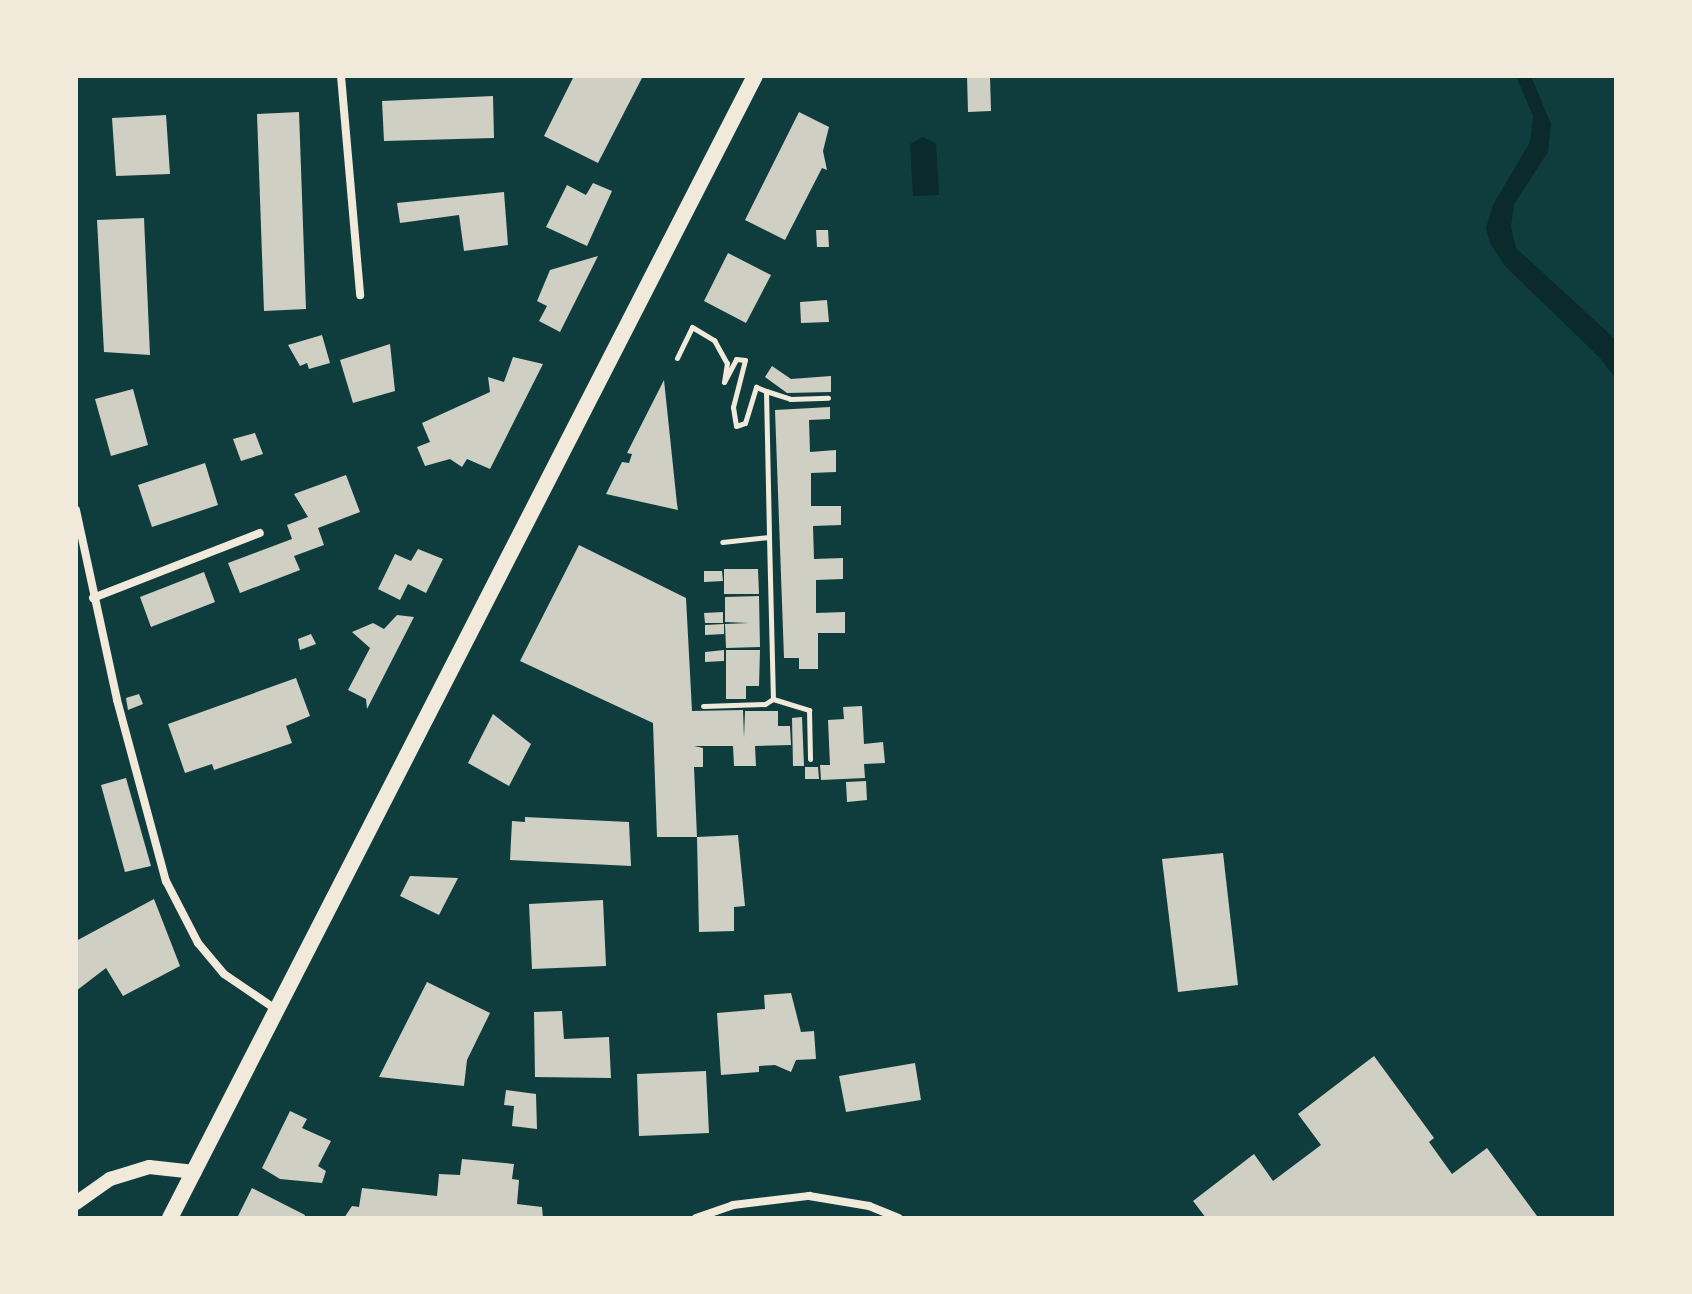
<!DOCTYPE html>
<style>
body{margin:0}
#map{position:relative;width:1692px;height:1294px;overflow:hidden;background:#0f3d3e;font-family:"Varela Round",sans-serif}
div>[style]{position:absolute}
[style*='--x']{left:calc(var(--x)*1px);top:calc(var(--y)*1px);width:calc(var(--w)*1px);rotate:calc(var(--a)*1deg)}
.water>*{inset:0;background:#0a2a2b}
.building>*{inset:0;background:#cfcfc3}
.path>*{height:5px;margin:-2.5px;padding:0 2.5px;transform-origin:2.5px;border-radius:2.5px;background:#f1e9da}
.minor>*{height:8px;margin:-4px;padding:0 4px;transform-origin:4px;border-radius:4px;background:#f1e9da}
.tertiary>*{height:14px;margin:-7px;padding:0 7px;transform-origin:7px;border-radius:7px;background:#f1e9da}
.secondary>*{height:16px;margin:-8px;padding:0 8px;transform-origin:8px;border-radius:8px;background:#f1e9da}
span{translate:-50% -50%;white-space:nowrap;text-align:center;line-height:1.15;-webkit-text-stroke:7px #f1e9da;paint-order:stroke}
.frame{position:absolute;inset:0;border:78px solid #f1e9da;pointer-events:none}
</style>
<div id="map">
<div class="water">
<div style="clip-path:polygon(1516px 76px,1531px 76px,1551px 124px,1548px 152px,1514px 204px,1511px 227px,1516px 248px,1616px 340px,1616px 379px,1600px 358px,1505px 266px,1490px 243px,1486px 228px,1493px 205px,1530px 142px,1533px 116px)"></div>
<div style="clip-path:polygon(923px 137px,936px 143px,939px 195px,913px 196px,910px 144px)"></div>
</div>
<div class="building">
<div style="clip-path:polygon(574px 76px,643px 76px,598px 163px,544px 136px)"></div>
<div style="clip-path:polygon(967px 76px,990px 76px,991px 111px,968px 112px)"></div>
<div style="clip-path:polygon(493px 96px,494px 138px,384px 141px,382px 101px)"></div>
<div style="clip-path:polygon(299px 112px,306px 309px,264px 311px,257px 114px)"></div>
<div style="clip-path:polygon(799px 112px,829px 127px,823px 151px,827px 170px,822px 168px,785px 240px,745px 220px)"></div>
<div style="clip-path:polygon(166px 115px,170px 174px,116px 176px,112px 118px)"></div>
<div style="clip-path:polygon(593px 183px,612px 191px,587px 246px,546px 227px,567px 185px,586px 195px)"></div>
<div style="clip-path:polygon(504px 192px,508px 245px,464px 251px,459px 215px,400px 223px,397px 203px)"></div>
<div style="clip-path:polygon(144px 218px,150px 355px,104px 352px,97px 220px)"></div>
<div style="clip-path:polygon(816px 230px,828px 230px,829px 247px,817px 247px)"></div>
<div style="clip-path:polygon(728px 253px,771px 275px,746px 323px,704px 301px)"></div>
<div style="clip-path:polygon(598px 256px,560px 332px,539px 321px,547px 306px,537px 301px,550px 270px)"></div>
<div style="clip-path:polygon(827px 300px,829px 322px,801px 323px,800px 302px)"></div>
<div style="clip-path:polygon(322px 335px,330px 363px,309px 369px,307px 363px,300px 366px,288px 345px)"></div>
<div style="clip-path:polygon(390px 344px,395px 391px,353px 403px,340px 360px)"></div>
<div style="clip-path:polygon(513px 357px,543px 364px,490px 469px,467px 459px,462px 467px,450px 459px,425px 466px,417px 447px,430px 442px,422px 423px,490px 392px,488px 377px,504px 382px)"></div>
<div style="clip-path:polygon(772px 366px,791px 379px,831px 376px,831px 392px,787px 393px,765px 377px)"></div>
<div style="clip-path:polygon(664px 380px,677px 504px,678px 510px,606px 494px,622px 462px,629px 463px,632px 454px,627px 453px)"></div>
<div style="clip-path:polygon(133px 389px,148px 445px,111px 456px,95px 399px)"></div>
<div style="clip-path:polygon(830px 407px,830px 419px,809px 420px,810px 452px,836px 450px,836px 472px,811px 473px,811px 506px,841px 506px,841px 525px,813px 526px,814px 559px,843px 558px,843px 579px,816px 580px,816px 613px,845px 612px,845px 633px,818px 633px,818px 669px,799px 669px,799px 658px,784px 658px,775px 410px)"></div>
<div style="clip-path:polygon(255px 433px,263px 454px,241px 461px,233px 439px)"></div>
<div style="clip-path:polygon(205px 463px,218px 505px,152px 527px,138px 485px)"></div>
<div style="clip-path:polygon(346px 475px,360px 512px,318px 528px,324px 545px,294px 556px,300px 570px,240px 593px,228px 563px,292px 539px,287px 525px,308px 517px,294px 494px)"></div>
<div style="clip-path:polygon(579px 545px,686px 598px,692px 711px,743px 710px,744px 738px,745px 711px,778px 711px,778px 726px,790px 726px,791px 745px,755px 746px,756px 766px,734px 766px,733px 746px,694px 746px,703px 748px,703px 767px,694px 767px,697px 837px,657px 837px,653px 723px,520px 661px)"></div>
<div style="clip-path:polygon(418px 549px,443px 559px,426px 593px,408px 584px,400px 600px,378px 589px,395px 554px,411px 561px)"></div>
<div style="clip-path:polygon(724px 569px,758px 569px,759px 594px,724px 594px)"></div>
<div style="clip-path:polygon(704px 571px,722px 571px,723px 581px,704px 582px)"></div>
<div style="clip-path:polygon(204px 572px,215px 602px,151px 627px,140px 597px)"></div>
<div style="clip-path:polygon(759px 596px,760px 647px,726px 648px,725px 624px,749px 623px,725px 622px,725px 597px)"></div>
<div style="clip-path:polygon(723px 612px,723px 623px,705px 623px,704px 613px)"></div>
<div style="clip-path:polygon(397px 615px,414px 617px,367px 709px,366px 699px,348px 690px,370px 648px,352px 632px,373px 623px,384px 629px)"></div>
<div style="clip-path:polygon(724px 624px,724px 634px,705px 635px,705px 625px)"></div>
<div style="clip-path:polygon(311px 634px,316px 644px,300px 650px,298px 639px)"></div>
<div style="clip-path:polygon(724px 650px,724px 661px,705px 662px,705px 652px)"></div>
<div style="clip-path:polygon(726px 650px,760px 650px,759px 686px,746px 686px,746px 699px,726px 699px)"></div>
<div style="clip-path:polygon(296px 678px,310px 716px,286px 726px,292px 743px,214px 770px,212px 764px,185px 773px,168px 724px)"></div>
<div style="clip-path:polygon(139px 694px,143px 704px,128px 710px,126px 698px)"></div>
<div style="clip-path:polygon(862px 706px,864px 744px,883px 742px,885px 763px,864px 764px,865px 778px,821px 780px,820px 765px,830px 765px,828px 720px,844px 719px,843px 707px)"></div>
<div style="clip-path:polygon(493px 714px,531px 744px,509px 786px,468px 763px)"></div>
<div style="clip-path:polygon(802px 717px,804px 766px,793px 766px,792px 718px)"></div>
<div style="clip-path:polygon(805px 767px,818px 767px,819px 779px,805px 779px)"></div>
<div style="clip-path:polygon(126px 778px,151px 866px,125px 872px,101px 785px)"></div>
<div style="clip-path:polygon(866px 781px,867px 800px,847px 802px,846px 782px)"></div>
<div style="clip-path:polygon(525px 817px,629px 822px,631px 866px,510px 860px,512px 821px,525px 822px)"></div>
<div style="clip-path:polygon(738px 835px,745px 906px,734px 907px,734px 931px,699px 932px,697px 837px)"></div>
<div style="clip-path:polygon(1223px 853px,1238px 985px,1178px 992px,1162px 859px)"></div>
<div style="clip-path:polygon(410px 876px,458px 878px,439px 915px,400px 896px)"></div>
<div style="clip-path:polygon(154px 899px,180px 966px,123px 996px,106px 968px,76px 991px,76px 941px)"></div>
<div style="clip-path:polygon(603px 900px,606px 966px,532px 969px,529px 904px)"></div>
<div style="clip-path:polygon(427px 982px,490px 1013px,467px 1060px,464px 1086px,379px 1077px)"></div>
<div style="clip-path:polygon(791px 993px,801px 1032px,814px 1031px,816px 1059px,796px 1060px,791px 1072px,775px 1065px,759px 1066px,759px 1072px,721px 1075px,717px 1013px,765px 1009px,764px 995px)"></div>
<div style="clip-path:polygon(562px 1011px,564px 1039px,609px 1037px,611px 1078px,535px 1077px,534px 1012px)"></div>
<div style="clip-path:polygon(1374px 1056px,1434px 1138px,1429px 1142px,1452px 1174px,1487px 1148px,1537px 1216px,1206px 1218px,1193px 1201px,1254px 1154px,1273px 1181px,1321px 1145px,1298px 1114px)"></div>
<div style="clip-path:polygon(915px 1063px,921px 1100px,846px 1112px,839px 1076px)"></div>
<div style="clip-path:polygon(706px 1071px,709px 1133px,639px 1136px,637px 1074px)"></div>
<div style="clip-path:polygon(506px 1090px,536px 1094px,537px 1129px,512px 1126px,514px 1106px,504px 1105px)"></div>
<div style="clip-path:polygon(290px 1111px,307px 1119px,302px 1128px,331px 1141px,318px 1166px,326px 1171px,322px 1183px,280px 1179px,262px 1168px)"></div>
<div style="clip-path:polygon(462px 1159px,514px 1164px,512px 1179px,519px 1180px,517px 1204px,542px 1207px,543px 1218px,344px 1218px,352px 1206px,359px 1207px,362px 1188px,437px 1196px,439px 1174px,460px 1175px)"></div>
<div style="clip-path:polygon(252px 1188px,305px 1215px,304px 1218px,237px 1218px)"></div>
</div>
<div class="path">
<div style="--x:677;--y:358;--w:34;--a:-64"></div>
<div style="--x:692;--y:327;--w:26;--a:31"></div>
<div style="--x:714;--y:340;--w:26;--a:61"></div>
<div style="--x:727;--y:363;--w:19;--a:99"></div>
<div style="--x:724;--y:382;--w:26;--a:-62"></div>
<div style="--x:736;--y:359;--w:9;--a:6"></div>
<div style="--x:745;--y:360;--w:49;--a:104.3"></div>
<div style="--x:733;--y:407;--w:19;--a:81"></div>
<div style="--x:736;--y:426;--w:9;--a:-18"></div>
<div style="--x:745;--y:423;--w:38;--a:-73"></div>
<div style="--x:756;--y:387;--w:11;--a:22"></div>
<div style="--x:766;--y:391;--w:146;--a:88.8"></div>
<div style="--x:769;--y:537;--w:47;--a:173.9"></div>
<div style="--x:766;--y:391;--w:25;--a:18"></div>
<div style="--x:790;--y:399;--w:38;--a:-2"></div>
<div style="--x:769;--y:537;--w:162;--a:88.6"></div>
<div style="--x:773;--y:699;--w:38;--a:17"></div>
<div style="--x:809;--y:710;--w:49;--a:88.8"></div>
<div style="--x:703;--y:706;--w:62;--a:-1.8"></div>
<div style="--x:765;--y:704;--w:9;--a:-32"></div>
</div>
<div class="minor">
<div style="--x:341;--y:76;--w:220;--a:85"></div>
<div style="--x:76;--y:510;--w:194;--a:77.8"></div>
<div style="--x:117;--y:700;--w:188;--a:74.9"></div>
<div style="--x:166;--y:881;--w:70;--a:62.7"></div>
<div style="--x:198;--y:943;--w:40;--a:50"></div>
<div style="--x:224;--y:974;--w:64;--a:34.2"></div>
<div style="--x:93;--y:598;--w:179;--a:-21.3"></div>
<div style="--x:696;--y:1218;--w:39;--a:-19"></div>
<div style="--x:733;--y:1205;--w:77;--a:-6.8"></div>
<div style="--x:809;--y:1196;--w:61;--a:9.5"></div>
<div style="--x:869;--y:1206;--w:32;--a:22"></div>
</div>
<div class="tertiary">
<div style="--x:76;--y:1203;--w:42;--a:-35.2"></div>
<div style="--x:110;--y:1179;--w:41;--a:-17.1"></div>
<div style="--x:149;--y:1167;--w:46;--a:6.2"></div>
</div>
<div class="secondary">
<div style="--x:170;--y:1218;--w:1283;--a:-62.88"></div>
</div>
<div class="frame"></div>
</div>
